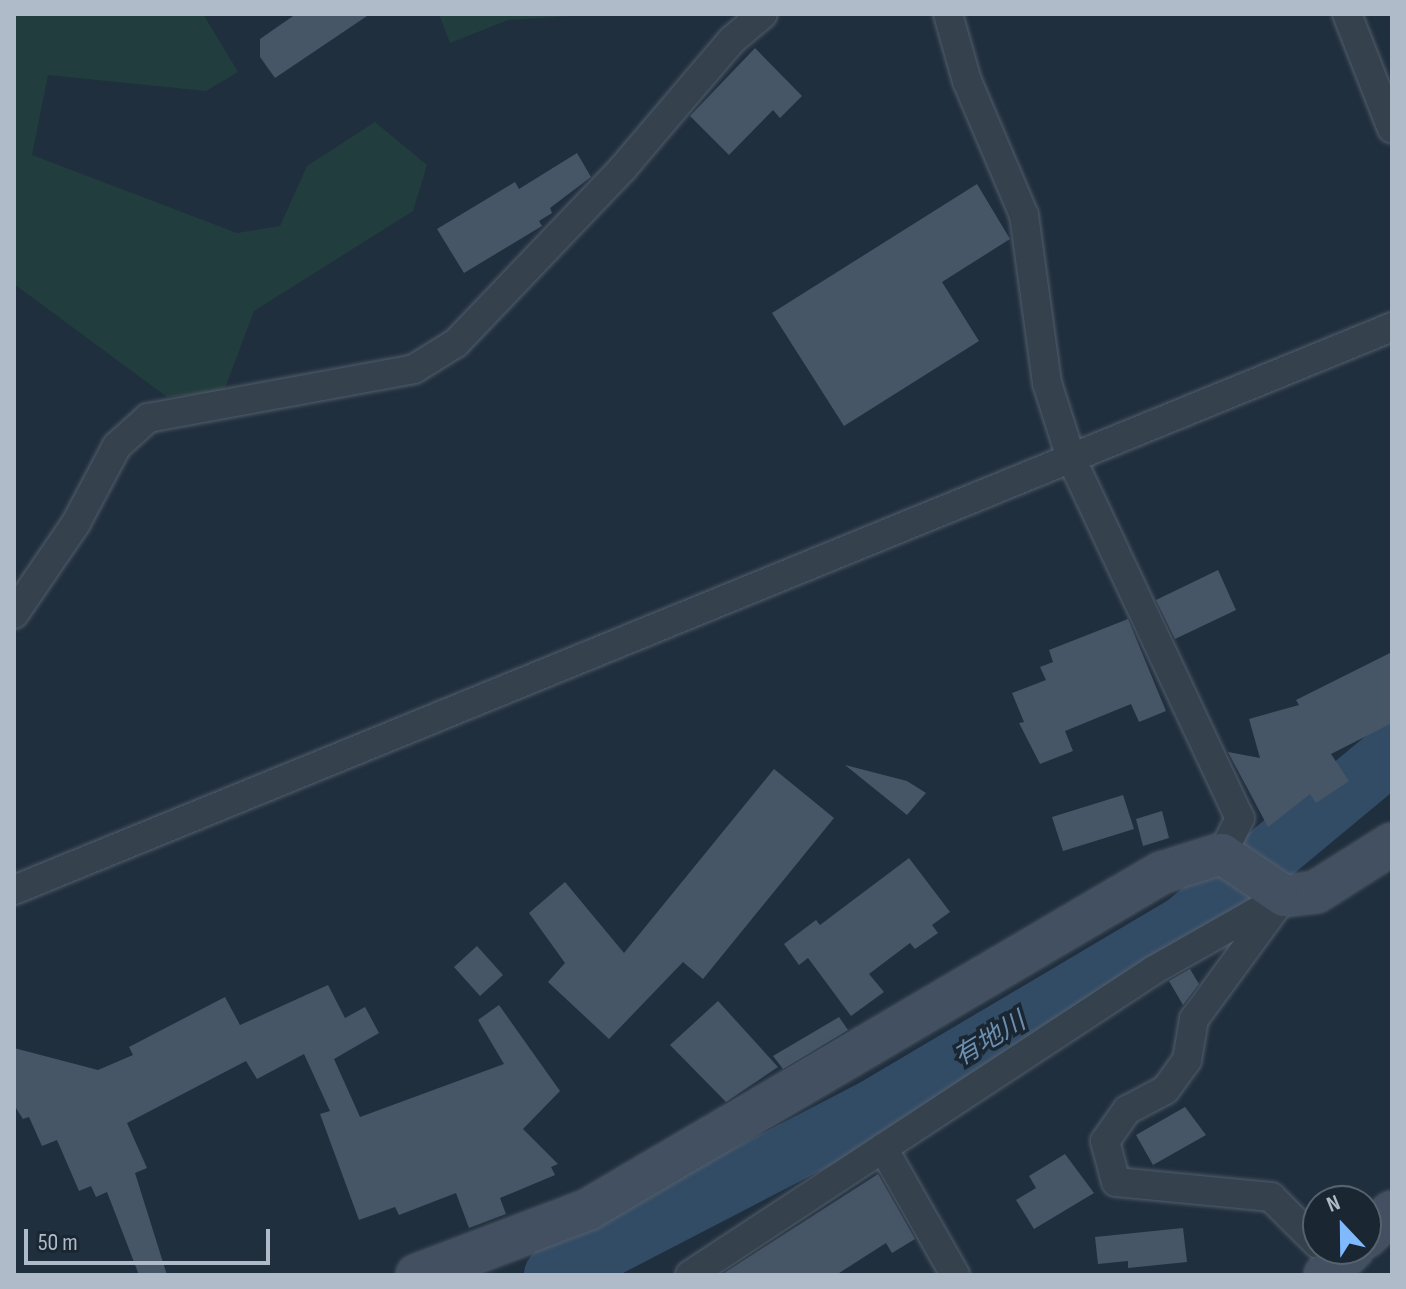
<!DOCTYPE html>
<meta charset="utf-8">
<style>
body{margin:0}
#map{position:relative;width:1406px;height:1289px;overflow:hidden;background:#202f3e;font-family:"Sofia Sans Condensed","Noto Sans JP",sans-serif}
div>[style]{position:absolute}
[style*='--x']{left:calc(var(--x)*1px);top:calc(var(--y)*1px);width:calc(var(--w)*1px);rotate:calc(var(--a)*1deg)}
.green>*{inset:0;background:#223d3e}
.river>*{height:60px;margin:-30px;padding:0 30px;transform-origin:30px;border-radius:30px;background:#324c66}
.building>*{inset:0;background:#465667}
.roads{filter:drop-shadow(0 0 2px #535e6b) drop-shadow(0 0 2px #535e6b)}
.street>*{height:28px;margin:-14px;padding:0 14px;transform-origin:14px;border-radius:14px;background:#35414d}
.secondary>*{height:40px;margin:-20px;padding:0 20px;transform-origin:20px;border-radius:20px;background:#425061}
span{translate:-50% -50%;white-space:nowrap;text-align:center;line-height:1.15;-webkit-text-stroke:7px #1a2632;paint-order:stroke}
.water-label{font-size:26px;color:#6d8faf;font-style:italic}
.frame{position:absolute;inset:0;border:16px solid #b0bbc9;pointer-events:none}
.north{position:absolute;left:1302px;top:1185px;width:80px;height:80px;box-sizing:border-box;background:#1a2632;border:2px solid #56626e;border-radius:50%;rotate:338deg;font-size:22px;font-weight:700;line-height:32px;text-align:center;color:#b0bbc9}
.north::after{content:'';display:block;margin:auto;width:28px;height:36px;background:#7fbaff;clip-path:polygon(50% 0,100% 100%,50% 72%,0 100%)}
.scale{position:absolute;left:24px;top:1229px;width:246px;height:36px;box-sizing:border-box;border:4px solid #b0bbc9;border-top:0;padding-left:10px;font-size:24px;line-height:28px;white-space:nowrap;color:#b0bbc9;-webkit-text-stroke:6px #1a2632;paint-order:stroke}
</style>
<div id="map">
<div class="green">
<div style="clip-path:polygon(14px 14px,203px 14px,238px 72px,206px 91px,48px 75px,32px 155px,237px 233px,280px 226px,307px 166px,375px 122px,427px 165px,413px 211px,254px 311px,224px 391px,167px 397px,14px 284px)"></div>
<div style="clip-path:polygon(439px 14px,605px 14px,508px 20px,450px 43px)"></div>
</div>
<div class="river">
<div style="--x:554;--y:1275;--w:355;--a:-27.4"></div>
<div style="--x:869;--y:1112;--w:367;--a:-30.6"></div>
<div style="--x:1185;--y:925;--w:269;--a:-39.7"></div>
</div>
<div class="building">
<div style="clip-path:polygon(296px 14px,370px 14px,275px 78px,260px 57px,260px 39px)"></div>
<div style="clip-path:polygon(755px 48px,802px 96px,780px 118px,773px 110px,729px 155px,690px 116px)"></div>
<div style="clip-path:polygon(577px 153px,591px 177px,550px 208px,552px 213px,539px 221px,542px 226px,464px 273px,437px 229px,515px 182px,519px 189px)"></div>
<div style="clip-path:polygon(977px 184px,1010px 239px,942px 282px,979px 341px,844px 426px,772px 313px)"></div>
<div style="clip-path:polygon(1218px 570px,1236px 610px,1175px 639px,1156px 600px)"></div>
<div style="clip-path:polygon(1128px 619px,1166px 711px,1139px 722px,1131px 704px,1065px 731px,1073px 751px,1040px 764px,1019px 723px,1024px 722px,1012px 693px,1046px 680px,1040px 667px,1053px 662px,1049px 650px)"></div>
<div style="clip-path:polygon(1392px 652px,1392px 723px,1331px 754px,1349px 781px,1316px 803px,1310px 794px,1268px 827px,1228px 752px,1260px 758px,1249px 719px,1299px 705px,1296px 700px)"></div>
<div style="clip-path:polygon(845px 765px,907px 781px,926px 793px,907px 815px)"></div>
<div style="clip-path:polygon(774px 769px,834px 818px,703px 979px,683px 962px,609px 1039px,548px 982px,565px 963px,529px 913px,565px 882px,624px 953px)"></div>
<div style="clip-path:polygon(1123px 795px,1134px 829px,1063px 851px,1052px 817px)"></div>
<div style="clip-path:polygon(1162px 811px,1169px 838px,1143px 846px,1136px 819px)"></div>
<div style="clip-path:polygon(909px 858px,950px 912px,932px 925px,938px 933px,915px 949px,910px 943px,869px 974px,884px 992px,851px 1016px,808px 958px,799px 965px,784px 944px,816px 920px,820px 925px)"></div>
<div style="clip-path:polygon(477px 946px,503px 975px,480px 996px,454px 967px)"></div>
<div style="clip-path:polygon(1190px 969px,1199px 984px,1183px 1005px,1169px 981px)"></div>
<div style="clip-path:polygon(328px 985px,345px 1018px,365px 1007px,379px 1033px,334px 1059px,360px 1117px,504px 1064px,478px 1020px,499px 1005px,560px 1091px,523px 1129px,558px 1164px,551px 1167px,555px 1175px,500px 1198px,506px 1214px,469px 1228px,456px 1193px,399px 1215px,395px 1207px,359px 1220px,320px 1114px,330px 1111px,304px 1054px,257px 1079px,246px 1061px,127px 1123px,147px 1168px,135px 1173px,167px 1275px,139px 1275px,107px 1192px,96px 1197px,91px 1186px,79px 1191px,57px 1140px,42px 1146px,29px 1117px,23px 1119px,14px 1105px,14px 1048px,98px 1070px,133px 1055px,129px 1047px,225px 997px,240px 1025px)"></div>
<div style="clip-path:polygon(718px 1001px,778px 1067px,726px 1102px,670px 1045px)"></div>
<div style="clip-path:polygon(839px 1017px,848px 1030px,783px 1069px,773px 1056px)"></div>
<div style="clip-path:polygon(1185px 1107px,1206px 1135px,1153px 1165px,1136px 1135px)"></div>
<div style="clip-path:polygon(1065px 1154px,1094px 1193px,1034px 1229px,1016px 1200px,1036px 1188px,1029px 1176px)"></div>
<div style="clip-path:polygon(878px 1174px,915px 1239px,892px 1253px,886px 1243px,836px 1275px,721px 1275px)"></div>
<div style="clip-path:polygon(1183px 1228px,1187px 1262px,1128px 1268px,1128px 1261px,1098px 1264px,1095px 1237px)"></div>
</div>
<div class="roads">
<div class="street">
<div style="--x:948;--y:14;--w:70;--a:74.2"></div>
<div style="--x:967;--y:81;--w:146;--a:67"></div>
<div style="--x:1024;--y:215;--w:170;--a:82.2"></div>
<div style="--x:1047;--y:383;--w:79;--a:72.3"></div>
<div style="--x:1071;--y:458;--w:398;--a:64.9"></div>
<div style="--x:1240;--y:818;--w:40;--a:116.6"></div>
<div style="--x:1347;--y:14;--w:123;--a:68.6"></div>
<div style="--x:14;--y:614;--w:110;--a:-55.7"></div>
<div style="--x:76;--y:523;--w:87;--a:-62"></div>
<div style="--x:117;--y:446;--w:42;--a:-42.1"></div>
<div style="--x:148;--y:418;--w:270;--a:-10.4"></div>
<div style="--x:414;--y:369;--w:49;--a:-31.8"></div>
<div style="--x:456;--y:343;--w:242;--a:-46.3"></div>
<div style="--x:623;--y:168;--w:168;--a:-49.6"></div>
<div style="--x:732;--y:40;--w:40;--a:-40"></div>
<div style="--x:14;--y:890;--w:1489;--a:-22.22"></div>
<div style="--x:1279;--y:903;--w:144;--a:126.2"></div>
<div style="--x:1194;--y:1019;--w:42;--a:99.7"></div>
<div style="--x:1187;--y:1060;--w:37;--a:126"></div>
<div style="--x:1165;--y:1090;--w:43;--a:152.2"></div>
<div style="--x:1127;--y:1110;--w:38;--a:125"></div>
<div style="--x:1105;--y:1141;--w:42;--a:75"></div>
<div style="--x:1116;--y:1182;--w:156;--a:5.5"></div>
<div style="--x:1271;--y:1197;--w:66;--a:45"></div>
<div style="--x:883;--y:1148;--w:146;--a:60.4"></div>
<div style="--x:690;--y:1275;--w:555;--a:-33.32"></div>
<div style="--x:1154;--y:970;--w:150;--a:-29.6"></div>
</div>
<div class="secondary">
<div style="--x:1366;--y:1237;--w:36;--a:-44"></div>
<div style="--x:417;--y:1275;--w:183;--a:-20.8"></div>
<div style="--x:588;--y:1210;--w:665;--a:-30.46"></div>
<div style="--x:1161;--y:873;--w:64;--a:-17.3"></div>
<div style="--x:1222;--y:854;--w:75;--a:34.1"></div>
<div style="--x:1284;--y:896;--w:32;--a:-7"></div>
<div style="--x:1316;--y:892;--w:90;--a:-32.3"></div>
<div style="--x:1325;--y:1275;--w:38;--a:-43"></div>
</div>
</div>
<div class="water-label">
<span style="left:990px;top:1040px;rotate:-31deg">有地川</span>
</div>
<div class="frame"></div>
<div class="north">N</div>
<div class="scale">50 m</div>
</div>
